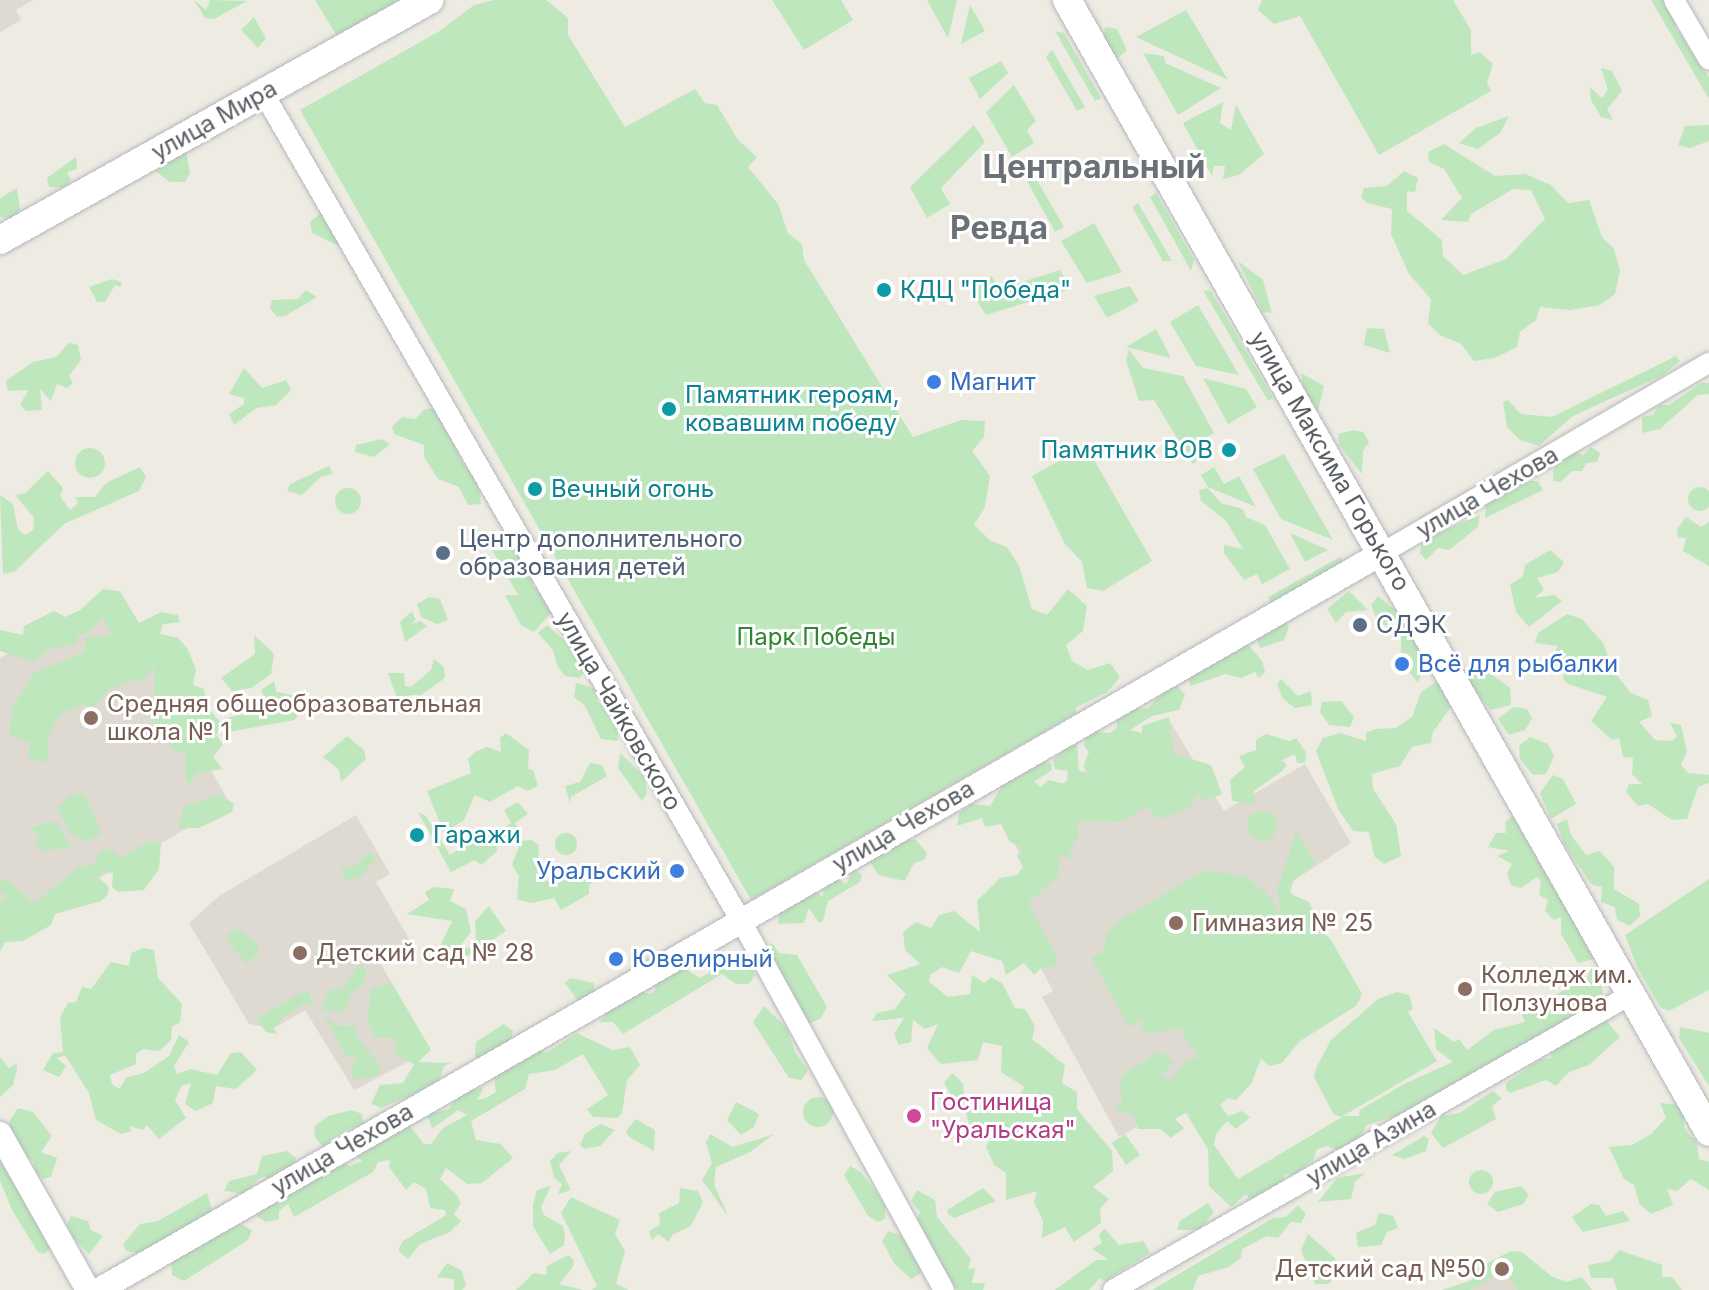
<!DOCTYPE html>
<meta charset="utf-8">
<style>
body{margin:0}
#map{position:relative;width:1709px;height:1290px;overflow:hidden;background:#eeebe2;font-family:Inter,sans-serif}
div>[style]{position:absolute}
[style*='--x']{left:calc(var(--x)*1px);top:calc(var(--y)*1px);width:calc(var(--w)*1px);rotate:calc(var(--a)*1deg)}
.education>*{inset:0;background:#dedad1}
.green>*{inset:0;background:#bfe7bd}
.round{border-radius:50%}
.roads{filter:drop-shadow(0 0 2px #b5b9bd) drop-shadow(0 0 2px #b5b9bd)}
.minor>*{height:20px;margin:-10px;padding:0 10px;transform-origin:10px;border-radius:10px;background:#fff}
.tertiary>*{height:24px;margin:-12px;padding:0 12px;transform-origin:12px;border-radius:12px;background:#fff}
.secondary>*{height:28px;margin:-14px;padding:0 14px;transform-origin:14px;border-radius:14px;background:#fff}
.dots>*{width:22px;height:22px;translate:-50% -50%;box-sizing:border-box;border:4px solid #fff;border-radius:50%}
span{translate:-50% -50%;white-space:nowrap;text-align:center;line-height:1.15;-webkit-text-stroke:6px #fff;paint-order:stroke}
.street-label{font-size:24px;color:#5a5f64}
.culture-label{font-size:24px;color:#0d838f}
.left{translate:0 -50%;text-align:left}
.right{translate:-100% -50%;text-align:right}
.shop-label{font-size:24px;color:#366cbe}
.service-label{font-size:24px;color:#4e5e75}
.park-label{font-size:24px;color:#308530}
.education-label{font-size:24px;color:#785e54}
.hotel-label{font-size:24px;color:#b23c85}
.district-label{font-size:32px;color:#6b7176;font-weight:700}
</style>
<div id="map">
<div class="education">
<div style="clip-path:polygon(0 0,33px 0,16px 10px,21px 20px,0 32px)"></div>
<div style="clip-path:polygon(113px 595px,230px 804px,0 934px,0 658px)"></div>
<div style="clip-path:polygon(1171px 723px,1224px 811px,1305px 764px,1351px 843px,1287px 885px,1302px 911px,1308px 908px,1359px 998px,1119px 1137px,1042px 997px,1053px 991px,1041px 968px,1055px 959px,1017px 890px,1034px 879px,1000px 818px)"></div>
<div style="clip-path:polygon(356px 815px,390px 874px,376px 882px,412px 944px,380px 963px,431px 1050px,354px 1090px,305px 1010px,274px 1028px,249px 1024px,189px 923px,219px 896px)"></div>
<div style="clip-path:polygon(1508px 1258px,1525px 1290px,1455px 1290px)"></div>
</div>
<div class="green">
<div style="clip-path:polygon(194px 0,206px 10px,210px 0,247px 1px,214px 19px,205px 18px)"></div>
<div style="clip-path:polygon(315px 0,414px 0,338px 38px)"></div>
<div style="clip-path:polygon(494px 0,546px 0,568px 18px,568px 35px,625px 127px,695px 89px,705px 103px,717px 105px,738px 140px,757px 157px,748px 167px,778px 204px,788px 233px,802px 244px,804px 260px,913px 437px,961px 420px,985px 421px,984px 437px,972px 451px,990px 476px,985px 507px,974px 525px,991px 541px,1007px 547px,1019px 566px,1032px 609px,1047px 615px,1068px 589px,1087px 606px,1083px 631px,1066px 645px,1072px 661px,1088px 670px,1110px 663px,1120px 677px,1107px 692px,1075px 708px,1077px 713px,751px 900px,300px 110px,438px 32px,474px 5px)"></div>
<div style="clip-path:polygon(772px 0,841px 0,853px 20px,804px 50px)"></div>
<div style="clip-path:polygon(927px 0,957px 0,948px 38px)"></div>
<div style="clip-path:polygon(1262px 0,1453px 0,1471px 30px,1471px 55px,1480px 52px,1493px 64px,1487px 83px,1491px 91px,1379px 155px,1300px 16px,1274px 24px,1258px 10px)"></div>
<div style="clip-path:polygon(1651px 0,1665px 0,1679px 20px,1675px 27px,1709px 77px,1709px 99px)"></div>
<div style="clip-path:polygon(970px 5px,985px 31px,961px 44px)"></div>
<div style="clip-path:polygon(1186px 10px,1228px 80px,1136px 37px)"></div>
<div style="clip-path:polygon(254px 17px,266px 38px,258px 48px,241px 30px)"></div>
<div style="clip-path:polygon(1105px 27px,1117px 29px,1127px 50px,1117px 59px,1103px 40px)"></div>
<div style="clip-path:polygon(1055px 31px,1064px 33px,1101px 98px,1095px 101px)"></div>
<div style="clip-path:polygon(1052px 50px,1085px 107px,1077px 111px,1046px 57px)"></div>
<div style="clip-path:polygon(1143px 53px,1164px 56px,1165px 63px,1221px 88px,1178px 115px)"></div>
<div style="clip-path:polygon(1001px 61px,1008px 73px,980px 99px,969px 78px)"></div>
<div style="clip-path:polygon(1601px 68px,1612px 71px,1622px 91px,1607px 109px,1613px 120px,1601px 117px,1591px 100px,1590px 87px,1602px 98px,1608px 90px)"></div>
<div style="clip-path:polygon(1014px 85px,1036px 121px,1027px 130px,1034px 143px,1012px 157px,986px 112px)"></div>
<div style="clip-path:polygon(1223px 102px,1220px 123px,1231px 130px,1236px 105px,1264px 154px,1239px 175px,1223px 179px,1225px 166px,1214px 166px,1212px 176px,1183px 123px)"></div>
<div style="clip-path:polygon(1509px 116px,1500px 133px,1478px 149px,1459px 143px,1476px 128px)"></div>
<div style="clip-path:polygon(974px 125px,985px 142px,941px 188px,950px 204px,927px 218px,910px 187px)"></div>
<div style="clip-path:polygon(1709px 125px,1709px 141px,1690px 148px,1678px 145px,1685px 126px)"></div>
<div style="clip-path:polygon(1444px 144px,1495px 176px,1525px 174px,1551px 185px,1568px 203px,1589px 200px,1602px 237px,1614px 249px,1620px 271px,1615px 294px,1600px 305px,1570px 310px,1540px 307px,1536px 320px,1520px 332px,1517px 347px,1495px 358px,1474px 361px,1461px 344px,1440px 335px,1428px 323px,1431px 299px,1409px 274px,1391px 234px,1392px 209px,1367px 203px,1361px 198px,1364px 188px,1387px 186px,1404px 171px,1418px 178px,1415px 192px,1407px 191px,1407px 211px,1442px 240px,1443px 256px,1463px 275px,1506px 259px,1545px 219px,1531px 190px,1513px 189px,1471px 214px,1468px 222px,1441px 220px,1462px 198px,1444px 169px,1429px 162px,1428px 152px)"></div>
<div style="clip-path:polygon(186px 151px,190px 173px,185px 182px,170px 182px,153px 169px)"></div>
<div style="clip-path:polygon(76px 157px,77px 169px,67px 172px,71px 180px,64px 188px,49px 187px,47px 178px)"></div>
<div style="clip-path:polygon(1026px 161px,1064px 227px,1055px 232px,1018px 165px)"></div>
<div style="clip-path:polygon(17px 188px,20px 210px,13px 219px,0 217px,0 198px)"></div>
<div style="clip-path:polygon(1156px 193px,1194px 260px,1191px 271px,1150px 197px)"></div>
<div style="clip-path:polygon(1138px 203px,1172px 261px,1163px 261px,1132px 207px)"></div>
<div style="clip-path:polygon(322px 212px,342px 243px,339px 246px,312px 233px,310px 222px)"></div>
<div style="clip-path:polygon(1094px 223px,1122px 272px,1087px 283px,1061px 241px)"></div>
<div style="clip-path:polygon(1238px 261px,1263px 280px,1272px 313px,1263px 312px)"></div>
<div style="clip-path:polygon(1060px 270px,1071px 289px,986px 315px,969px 288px,991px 276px,1000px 289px)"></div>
<div style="clip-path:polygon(112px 279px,122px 282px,120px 287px,115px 285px,105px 302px,97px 302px,89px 287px)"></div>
<div style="clip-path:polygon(1130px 286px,1139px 301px,1107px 318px,1094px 296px)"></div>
<div style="clip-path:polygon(306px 290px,317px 297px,285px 316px,277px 317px,270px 308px,272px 300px,298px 299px)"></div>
<div style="clip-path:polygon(1203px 290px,1211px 291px,1273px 398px,1268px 401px)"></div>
<div style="clip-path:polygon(1198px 305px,1239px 375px,1196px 366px,1170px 322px)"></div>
<div style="clip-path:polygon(1367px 328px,1384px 329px,1390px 353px,1364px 345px)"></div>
<div style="clip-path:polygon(1156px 329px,1171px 358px,1126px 347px)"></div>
<div style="clip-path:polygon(69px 343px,78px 345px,81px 360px,69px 376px,73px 383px,67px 388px,57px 384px,51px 401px,40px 389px,42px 410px,26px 411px,20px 404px,29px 390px,8px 391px,6px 381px,33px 362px,56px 357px)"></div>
<div style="clip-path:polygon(1129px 349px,1143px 368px,1183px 376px,1214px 433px,1198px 442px,1206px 456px,1193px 464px,1154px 400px,1139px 401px,1126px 360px)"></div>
<div style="clip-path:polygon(1676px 356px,1680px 361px,1663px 375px,1573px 416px,1539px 446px,1520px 440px,1507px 427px,1503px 402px,1508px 400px,1521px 414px,1552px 417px)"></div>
<div style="clip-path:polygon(244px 368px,262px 388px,286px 380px,291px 390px,276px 405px,256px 408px,234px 425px,229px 414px,244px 404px,244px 398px,229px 394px)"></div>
<div style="clip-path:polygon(1301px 373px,1324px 386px,1318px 411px,1305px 396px)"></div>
<div style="clip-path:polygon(1203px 378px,1246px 389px,1257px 407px,1228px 424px)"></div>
<div style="clip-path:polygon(1701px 383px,1709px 383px,1709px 394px,1698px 395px,1660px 429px,1642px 433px,1642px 417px,1653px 415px,1659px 405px,1669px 405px)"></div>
<div style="clip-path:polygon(437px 408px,462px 462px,478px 481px,481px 504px,468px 505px,459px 487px,438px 479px,424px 457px,424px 445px,394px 434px,392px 427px,402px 417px,415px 419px,425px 409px)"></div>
<div style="clip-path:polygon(1354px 430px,1363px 432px,1369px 442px,1363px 451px,1362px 474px,1339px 445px,1338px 434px)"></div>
<div style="clip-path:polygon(382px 439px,390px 444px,374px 457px,355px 452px,356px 445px)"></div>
<div style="clip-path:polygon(1086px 446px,1152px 561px,1103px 591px,1087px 588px,1082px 562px,1065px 544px,1032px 476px)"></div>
<div style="clip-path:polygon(1591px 447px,1600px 453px,1597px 462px,1586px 463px,1582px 471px,1572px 471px,1561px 482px,1553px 481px,1554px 461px,1573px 450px,1583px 455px)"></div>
<div class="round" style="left:75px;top:448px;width:30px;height:30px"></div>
<div style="clip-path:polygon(1284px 454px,1333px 540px,1281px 519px,1253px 469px)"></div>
<div style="clip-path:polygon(329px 466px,333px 474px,322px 476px,302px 495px,287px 491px,290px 484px)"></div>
<div style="clip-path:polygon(140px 467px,146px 477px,139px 491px,64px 524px,14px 572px,3px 574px,0 495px,13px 504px,18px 530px,25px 535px,33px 530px,34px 518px,15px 495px,25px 493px,48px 471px,63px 488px,60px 496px,70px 510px,78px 503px,75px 497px,95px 497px,106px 483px)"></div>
<div style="clip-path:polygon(1214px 467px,1224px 484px,1239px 476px,1256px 507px,1208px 487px,1201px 475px)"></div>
<div style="clip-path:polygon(1524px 481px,1538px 481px,1543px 490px,1485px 518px,1486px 504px)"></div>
<div class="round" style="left:1688px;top:487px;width:24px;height:24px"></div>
<div style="clip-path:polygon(1208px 488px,1221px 503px,1243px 509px,1246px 517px,1265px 525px,1290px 569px,1262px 584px,1257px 574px,1244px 580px,1224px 553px,1224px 545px,1243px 549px,1226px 521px,1201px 501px,1199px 490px)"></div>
<div class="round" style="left:335px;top:488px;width:26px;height:26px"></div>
<div style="clip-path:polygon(1480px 515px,1478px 527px,1449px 550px,1438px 548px,1426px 560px,1420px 553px,1422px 539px)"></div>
<div style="clip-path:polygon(1686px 517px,1701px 527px,1709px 522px,1709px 566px,1683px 551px,1686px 538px,1678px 537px,1677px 529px)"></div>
<div style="clip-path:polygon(495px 530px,527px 556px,532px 585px,550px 604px,551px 613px,534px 632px,521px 625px,505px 595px,518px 595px,491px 548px,488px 535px)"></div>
<div style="clip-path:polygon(1290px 533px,1328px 550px,1305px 562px)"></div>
<div style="clip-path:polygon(1550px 550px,1564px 562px,1558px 572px,1537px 578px,1544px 590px,1534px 598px,1554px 595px,1562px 601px,1529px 627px,1516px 612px,1510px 585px,1523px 576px,1525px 565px)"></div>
<div style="clip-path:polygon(1340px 557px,1344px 563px,1272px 604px,1268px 597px)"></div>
<div style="clip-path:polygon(103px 589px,120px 591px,139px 623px,161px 612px,178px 615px,180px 622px,163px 624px,160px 634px,178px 638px,187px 648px,196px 669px,193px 685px,204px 689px,208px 708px,222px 724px,216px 735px,223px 744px,213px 757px,223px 769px,196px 773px,190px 784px,185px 781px,185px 752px,171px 749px,171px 738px,159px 735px,148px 713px,155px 703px,154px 667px,141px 682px,132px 680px,107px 691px,91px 711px,85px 704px,60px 714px,48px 736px,47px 763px,28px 758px,30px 743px,9px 735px,13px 707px,34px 673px,84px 652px,86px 637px,112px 636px,102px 616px,91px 632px,78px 635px,77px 644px,50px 649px,34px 662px,0 651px,0 630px,23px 635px,24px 626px,54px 611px,65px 617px,80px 610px)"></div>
<div style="clip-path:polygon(1349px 591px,1368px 610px,1346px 612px,1336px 623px,1327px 609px)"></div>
<div style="clip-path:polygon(1378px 596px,1400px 614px,1426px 659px,1418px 683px,1401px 661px,1401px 636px,1377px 620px,1371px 605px)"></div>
<div style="clip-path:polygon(429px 597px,440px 599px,448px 620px,437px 624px,421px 617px,417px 604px)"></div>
<div style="clip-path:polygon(412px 611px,416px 620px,411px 624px,420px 621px,427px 626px,405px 642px,400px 622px)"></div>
<div style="clip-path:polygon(1567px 614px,1582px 619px,1603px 643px,1614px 672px,1631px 693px,1648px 700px,1652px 716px,1639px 722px,1655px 740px,1672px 741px,1677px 736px,1670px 723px,1681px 725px,1687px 752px,1681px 765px,1688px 773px,1709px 775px,1709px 783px,1698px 787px,1687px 819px,1672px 820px,1648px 804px,1638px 806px,1626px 792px,1629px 784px,1642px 784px,1632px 774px,1633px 758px,1623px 757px,1619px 738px,1612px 740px,1591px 721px,1607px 697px,1568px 684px,1563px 679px,1565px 666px,1553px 655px,1558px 646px,1535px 643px,1538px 633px)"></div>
<div style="clip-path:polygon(1282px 618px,1289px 627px,1284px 640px,1260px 648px,1255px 635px)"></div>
<div style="clip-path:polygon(547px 625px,586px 659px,589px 665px,580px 678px,565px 676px,557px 665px,553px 650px,538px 633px)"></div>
<div style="clip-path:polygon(254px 635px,274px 654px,271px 674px,251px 688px,232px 691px,221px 678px,255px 654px)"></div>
<div style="clip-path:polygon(1246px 642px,1262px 661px,1265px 672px,1259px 678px,1255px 672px,1241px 678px,1225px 674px,1191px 686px,1187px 678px)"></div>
<div style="clip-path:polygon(434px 659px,444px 667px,445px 678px,421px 695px,410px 695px,404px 704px,398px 701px,388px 673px,404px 673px,405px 686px,411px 687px,431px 670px)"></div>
<div style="clip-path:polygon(1470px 668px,1484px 669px,1510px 688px,1511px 705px,1491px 710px,1474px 691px,1466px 673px)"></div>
<div style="clip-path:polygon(1442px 678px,1453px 704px,1433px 732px,1431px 743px,1412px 747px,1400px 766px,1372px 774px,1373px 789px,1396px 824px,1401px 856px,1384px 864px,1374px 856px,1369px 832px,1353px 831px,1338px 809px,1316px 751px,1323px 738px,1340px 733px,1366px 741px,1366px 733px,1375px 729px,1396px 728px,1412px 717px,1421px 692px)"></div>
<div style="clip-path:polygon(1281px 679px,1298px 696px,1311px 691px,1312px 705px,1295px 708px,1283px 699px,1277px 684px)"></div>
<div style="clip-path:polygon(274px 681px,276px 692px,297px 696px,300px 710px,295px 720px,228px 732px,228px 718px,268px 704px,261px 690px)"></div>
<div style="clip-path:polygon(1173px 682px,1185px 694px,1179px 710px,1152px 716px,1130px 730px,1142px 733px,1142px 726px,1169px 717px,1174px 754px,1211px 765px,1222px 794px,1203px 801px,1199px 794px,1189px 807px,1160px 819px,1146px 807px,1120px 822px,1077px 821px,1079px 837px,1069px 849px,1075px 860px,1060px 854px,1058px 876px,1028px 903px,1057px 957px,1054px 967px,1041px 968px,1034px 975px,1024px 963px,1006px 975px,1002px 961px,971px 951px,959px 973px,942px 967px,930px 975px,929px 982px,948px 997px,970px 994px,972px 975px,984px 983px,991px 977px,1002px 983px,1015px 1008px,1025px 1009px,1035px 1026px,1032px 1039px,1065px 1065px,1062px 1083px,1077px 1092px,1077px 1109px,1112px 1151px,1113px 1171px,1093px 1187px,1109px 1199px,1100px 1209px,1101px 1223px,1074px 1242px,1065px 1227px,1042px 1238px,1043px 1221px,1034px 1202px,1037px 1191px,1006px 1200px,1006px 1173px,994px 1165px,986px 1147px,993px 1134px,987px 1126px,970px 1128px,962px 1099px,954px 1102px,944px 1082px,953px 1073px,963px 1084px,964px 1094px,978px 1103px,1002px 1110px,1012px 1104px,1025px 1087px,1001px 1072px,1002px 1046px,983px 1042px,978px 1060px,941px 1064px,927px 1048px,938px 1024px,925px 1029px,913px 1020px,911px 1042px,899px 1045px,894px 1034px,904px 1018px,872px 1021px,877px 1013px,895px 1009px,906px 994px,887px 975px,920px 964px,905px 950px,903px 932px,916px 922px,931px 928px,939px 915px,954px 911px,980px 932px,977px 901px,1000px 878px,1017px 875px,1023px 867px,1017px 856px,1023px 849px,1010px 842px,1001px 824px,985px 827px,982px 818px,957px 826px,959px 813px,972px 804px,990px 806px,1004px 782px,1042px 762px,1051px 763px,1052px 770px,1034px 782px,1041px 787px,1048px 780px,1066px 784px,1068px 771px,1055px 769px,1053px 760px,1070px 744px,1077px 745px,1079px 770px,1094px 779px,1083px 767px,1089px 752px,1084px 746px,1087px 731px,1110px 733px,1117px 728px,1116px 710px,1148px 708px)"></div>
<div style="clip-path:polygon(576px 683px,600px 690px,597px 701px,618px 719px,618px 741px,601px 739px,585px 706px,574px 697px)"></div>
<div style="clip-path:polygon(1341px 701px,1354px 717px,1350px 727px,1329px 725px,1320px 712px,1322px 702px)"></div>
<div style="clip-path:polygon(1513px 707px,1527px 709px,1532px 718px,1525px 730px,1509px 735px,1498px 719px)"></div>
<div style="clip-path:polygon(506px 733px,529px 750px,528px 769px,533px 770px,538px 786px,527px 791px,518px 786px,490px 802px,475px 795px,464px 820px,444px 833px,427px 791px,471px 773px,468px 759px,475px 752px,487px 747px,501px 752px,500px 738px)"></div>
<div style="clip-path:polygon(1266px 734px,1289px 741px,1296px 738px,1306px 752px,1305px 763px,1297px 763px,1295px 754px,1282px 760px,1287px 765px,1282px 771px,1254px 791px,1254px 804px,1232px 801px,1230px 780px,1245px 767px,1239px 756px,1256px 750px,1256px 740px)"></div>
<div style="clip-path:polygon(347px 736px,364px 750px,366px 759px,341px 782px,339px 770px,323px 757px)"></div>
<div style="clip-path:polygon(1530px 737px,1548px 744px,1554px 756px,1546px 774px,1533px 775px,1520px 759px,1519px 746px)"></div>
<div style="clip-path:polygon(620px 753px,645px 777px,647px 794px,642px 801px,618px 768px)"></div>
<div style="clip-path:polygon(590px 763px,602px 765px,607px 776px,571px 797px,570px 803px,565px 786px,580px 782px)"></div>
<div style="clip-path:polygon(1553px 775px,1563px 779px,1576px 804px,1551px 819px,1540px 793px)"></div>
<div style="clip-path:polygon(84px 793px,101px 833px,87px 842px,72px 835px,57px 809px,71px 795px)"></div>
<div style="clip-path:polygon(220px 794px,234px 804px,232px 812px,199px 828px,179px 828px,183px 807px)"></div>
<div style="clip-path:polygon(518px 802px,528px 814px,515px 823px,520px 833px,506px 847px,502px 830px,511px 823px,504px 810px)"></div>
<div class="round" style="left:1247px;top:811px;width:30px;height:30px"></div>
<div style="clip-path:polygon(418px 812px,426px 816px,450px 855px,486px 831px,495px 832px,497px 851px,481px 865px,475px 860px,451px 872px)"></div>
<div style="clip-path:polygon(1512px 816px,1598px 948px,1594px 959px,1578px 963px,1561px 934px,1561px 917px,1554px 920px,1545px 911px,1548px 900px,1539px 895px,1541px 881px,1537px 877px,1521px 888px,1511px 885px,1507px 873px,1512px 864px,1497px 856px,1509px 851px,1488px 847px,1496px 833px,1506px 833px,1505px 822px)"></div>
<div style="clip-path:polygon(1567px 819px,1571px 835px,1586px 855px,1600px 851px,1614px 867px,1614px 889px,1639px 904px,1640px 916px,1630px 926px,1617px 920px,1615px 907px,1601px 902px,1602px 887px,1592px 885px,1564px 844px,1557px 824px)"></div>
<div style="clip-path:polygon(48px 822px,57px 823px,71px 848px,41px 851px,35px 844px,40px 836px,30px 828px)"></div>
<div style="clip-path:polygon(1296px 832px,1316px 863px,1294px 880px,1289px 893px,1309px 902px,1313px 911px,1309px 926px,1330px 938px,1362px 994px,1356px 1006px,1300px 1041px,1282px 1063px,1269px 1066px,1261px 1059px,1251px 1084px,1236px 1100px,1228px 1098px,1220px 1105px,1228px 1116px,1242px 1111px,1250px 1117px,1236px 1129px,1227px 1121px,1216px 1134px,1214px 1145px,1238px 1179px,1342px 1117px,1334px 1115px,1314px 1077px,1316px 1068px,1331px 1040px,1378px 999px,1397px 992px,1409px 995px,1413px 1009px,1408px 1012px,1437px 1061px,1343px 1116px,1359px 1116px,1360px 1110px,1404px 1084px,1453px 1062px,1436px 1049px,1434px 1028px,1454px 1042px,1459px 1039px,1467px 1050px,1494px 1030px,1525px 1022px,1520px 1009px,1525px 1003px,1547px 999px,1587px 979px,1591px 967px,1599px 971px,1604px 999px,1412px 1111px,1367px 1125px,1358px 1142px,1339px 1151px,1327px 1146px,1317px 1149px,1313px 1160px,1294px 1175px,1285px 1174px,1281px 1185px,1252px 1202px,1246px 1194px,1231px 1207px,1209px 1186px,1208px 1149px,1186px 1113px,1175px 1119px,1184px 1128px,1171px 1138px,1160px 1129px,1138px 1129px,1133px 1114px,1120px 1112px,1116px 1106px,1123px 1101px,1119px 1084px,1124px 1074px,1156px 1053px,1166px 1054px,1173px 1063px,1161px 1075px,1171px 1080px,1187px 1060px,1198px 1058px,1180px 1028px,1150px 1034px,1140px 1027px,1143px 1019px,1129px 1027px,1091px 958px,1104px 951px,1107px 933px,1122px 919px,1206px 870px,1247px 877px,1269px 896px,1283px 919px,1277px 890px)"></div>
<div class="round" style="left:555px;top:833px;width:22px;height:22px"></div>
<div style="clip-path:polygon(531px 840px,539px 845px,537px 873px,554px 886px,567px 877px,567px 866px,586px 863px,591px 867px,598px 878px,589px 885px,589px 894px,561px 910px,554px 898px,531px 903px,517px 899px,519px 876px,512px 865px,521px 841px)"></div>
<div style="clip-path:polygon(903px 840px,916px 840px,927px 853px,924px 860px,914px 863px,905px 881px,878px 875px,868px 858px)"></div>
<div style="clip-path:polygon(150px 841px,161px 843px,159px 869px,144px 890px,118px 892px,112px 887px,113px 873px,105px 872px,98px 877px,109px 887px,108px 894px,101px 901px,55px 914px,51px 925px,23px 941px,5px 942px,0 952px,0 901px,7px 896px,0 892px,0 883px,5px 878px,34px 903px,79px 867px,94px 864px,101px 851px,112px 850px,120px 858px)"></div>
<div style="clip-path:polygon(370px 852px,377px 858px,361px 877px,346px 881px,341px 868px,353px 867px)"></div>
<div style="clip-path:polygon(853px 870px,862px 874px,860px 882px,828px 901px,823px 921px,819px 923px,809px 908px,804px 923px,778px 924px,779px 912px,815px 891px,823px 897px,824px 885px,837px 879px,846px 884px)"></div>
<div style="clip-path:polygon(1709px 879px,1709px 990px,1669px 1011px,1661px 1008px,1638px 969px,1625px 935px)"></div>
<div style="clip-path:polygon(434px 887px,454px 889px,450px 901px,466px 909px,471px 932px,461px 945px,471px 949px,476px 943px,475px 921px,489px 906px,506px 931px,457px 963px,439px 948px,452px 921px,407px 914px,429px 900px,425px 892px)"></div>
<div style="clip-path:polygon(236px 929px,257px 942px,259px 953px,246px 964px,230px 944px,227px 935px)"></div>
<div style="clip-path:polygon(772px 943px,779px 953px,797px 955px,827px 1007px,820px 1019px,806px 1025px,776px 974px,777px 962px,764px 950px)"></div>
<div style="clip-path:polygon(143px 948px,154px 950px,158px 978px,182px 1004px,180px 1022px,172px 1027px,171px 1040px,159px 1051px,143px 1049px,136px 1054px,136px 1064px,110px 1075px,112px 1084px,119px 1089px,127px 1077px,144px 1073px,169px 1056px,179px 1035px,189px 1042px,174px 1066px,177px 1074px,190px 1069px,217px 1075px,231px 1053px,241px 1052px,257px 1070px,236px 1089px,216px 1086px,213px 1103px,196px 1111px,185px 1104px,191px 1083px,181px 1086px,175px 1100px,186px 1118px,159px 1139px,147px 1125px,143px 1130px,130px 1126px,131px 1131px,121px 1134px,96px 1120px,89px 1093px,65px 1055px,57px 1058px,66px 1066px,59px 1077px,43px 1070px,53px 1053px,63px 1052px,60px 1017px,68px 1003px,76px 1002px,82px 987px,91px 989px,111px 962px,129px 966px,131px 953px)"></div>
<div style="clip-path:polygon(739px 955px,750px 960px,755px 975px,749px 984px,736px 984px,722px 974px,623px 1034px,613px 1022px,600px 1022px,612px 1006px,637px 991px,651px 994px,656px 989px,652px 983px,668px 971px,687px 970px,700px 978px)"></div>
<div style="clip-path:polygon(358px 965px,365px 967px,365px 983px,350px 995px,347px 1011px,321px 1010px,329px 990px,343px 989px)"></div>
<div style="clip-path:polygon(570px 978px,594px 983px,594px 991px,582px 1006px,565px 983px)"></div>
<div style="clip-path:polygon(386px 984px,393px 985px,431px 1050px,418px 1062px,451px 1063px,444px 1066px,438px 1084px,381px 1108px,371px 1104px,380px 1085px,403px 1083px,414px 1064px,397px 1056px,394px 1038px,375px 1038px,367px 1020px,371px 989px)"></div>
<div style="clip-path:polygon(307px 989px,314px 1005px,303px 1004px,283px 1018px,274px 1028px,277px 1034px,266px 1032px,256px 1019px)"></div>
<div style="clip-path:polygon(764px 1006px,787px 1028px,795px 1052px,808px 1070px,802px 1080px,789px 1078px,753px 1022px)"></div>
<div style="clip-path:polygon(323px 1014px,337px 1026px,357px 1026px,355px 1034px,381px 1067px,377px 1076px,355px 1080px,351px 1072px,356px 1056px,347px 1058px)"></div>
<div style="clip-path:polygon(1605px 1019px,1620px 1037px,1589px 1065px,1569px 1072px,1556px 1086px,1546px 1080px,1510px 1093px,1506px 1090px,1506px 1083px,1541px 1059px,1551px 1058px,1551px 1048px)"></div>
<div style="clip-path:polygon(504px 1024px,513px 1031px,512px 1038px,489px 1060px,475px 1057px,476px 1042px)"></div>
<div style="clip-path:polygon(1680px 1027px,1709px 1033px,1709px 1086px,1679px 1038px)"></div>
<div style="clip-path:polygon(577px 1033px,612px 1050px,630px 1047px,640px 1065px,627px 1080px,622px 1113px,618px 1118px,593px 1117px,587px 1109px,608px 1095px,583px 1054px,555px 1070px,529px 1074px,525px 1089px,471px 1121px,476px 1140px,501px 1144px,513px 1158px,482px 1183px,467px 1184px,446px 1168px,440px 1179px,457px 1195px,461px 1203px,454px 1214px,461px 1221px,450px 1232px,420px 1244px,408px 1259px,398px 1250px,403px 1241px,446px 1215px,445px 1210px,430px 1208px,426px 1189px,414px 1182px,406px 1190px,389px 1167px,390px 1160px,378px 1162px,373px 1172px,294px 1217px,288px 1204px,279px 1211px,279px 1219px,266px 1222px,256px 1216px,269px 1203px,278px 1204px,292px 1187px,297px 1192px,303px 1183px,344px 1163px,350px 1166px,362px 1161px,354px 1154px,409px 1125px,424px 1144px,431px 1144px,443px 1128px,467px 1115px,458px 1110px,432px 1129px,427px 1114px,449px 1109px,460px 1094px,484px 1087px,477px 1100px,486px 1098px,496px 1092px,494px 1077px,533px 1048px,546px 1053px)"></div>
<div style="clip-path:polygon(0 1057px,9px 1068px,17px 1063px,17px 1069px,13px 1085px,0 1097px)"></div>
<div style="clip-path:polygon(1493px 1091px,1502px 1098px,1492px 1106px,1496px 1119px,1443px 1148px,1431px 1133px,1441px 1116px,1459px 1113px)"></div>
<div class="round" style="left:803px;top:1097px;width:30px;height:30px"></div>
<div style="clip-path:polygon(736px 1102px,759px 1114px,754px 1127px,741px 1135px,727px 1120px)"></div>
<div style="clip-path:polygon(1660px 1103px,1683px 1105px,1684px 1128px,1697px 1143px,1699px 1159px,1709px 1162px,1709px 1190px,1691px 1179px,1677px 1191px,1667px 1189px,1673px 1205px,1651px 1214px,1639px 1203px,1634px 1185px,1624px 1179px,1609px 1147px,1632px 1145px,1651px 1134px,1666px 1118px)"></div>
<div style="clip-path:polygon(18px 1108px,33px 1112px,52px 1136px,41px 1152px,57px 1158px,51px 1177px,43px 1179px,35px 1172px,34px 1162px,23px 1155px,13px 1137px,9px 1122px)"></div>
<div style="clip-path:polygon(352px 1110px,362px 1114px,364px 1124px,346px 1130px,326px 1151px,315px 1137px,314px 1127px,328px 1116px)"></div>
<div style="clip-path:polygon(636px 1119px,655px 1130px,654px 1151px,628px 1136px,626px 1131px)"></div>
<div style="clip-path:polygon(600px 1124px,615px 1130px,600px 1146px,584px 1149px,580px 1145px,585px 1134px)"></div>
<div style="clip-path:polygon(710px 1134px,733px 1147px,774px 1134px,750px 1152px,716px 1167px,714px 1184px,728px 1216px,702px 1180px,712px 1163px,706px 1143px)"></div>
<div style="clip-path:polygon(1125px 1134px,1140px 1155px,1126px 1165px,1112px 1143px)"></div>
<div style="clip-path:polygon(1424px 1136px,1429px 1139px,1426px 1151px,1405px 1159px,1392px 1155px)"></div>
<div style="clip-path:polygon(0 1145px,54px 1246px,44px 1254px,38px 1252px,12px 1210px,0 1180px)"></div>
<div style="clip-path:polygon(287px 1151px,296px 1158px,293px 1169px,268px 1184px,265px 1176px,258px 1179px,245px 1194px,224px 1191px,229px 1181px,257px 1174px,262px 1156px)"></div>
<div style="clip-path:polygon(571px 1151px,559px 1165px,571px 1190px,558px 1194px,562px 1184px,554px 1178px,550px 1161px,558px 1153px)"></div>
<div style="clip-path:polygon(850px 1166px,861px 1172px,885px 1205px,885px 1219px,878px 1222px,868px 1216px,844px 1175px)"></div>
<div class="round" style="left:1469px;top:1170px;width:24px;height:24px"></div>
<div style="clip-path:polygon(1365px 1173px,1355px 1182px,1351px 1199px,1318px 1202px,1337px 1178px)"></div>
<div style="clip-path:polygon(551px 1186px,541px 1207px,544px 1215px,563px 1226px,565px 1237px,564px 1245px,550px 1254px,533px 1226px,533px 1205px,537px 1190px)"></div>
<div style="clip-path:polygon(1521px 1186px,1529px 1195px,1523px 1204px,1498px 1212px,1487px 1204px,1495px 1192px)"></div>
<div style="clip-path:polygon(680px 1188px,698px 1191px,703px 1202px,691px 1226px,672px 1235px,669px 1242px,658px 1234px,652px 1240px,649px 1231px,660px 1225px,659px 1213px,679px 1203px)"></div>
<div style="clip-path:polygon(983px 1188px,996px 1201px,954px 1218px,948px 1214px,947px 1210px)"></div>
<div style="clip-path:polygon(917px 1190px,935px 1200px,937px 1217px,971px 1259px,968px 1269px,975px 1268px,972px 1283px,985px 1283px,983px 1290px,957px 1290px,948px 1279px,917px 1220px,920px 1212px,911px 1201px)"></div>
<div style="clip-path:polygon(207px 1193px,212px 1210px,207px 1216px,143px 1254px,126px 1251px,123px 1244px,140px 1224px,158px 1221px)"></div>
<div style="clip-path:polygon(571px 1197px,620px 1220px,615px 1234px,625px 1251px,616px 1284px,629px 1290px,592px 1290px,597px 1286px,561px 1213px)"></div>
<div style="clip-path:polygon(1208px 1203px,1214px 1212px,1199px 1230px,1177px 1230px,1180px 1221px)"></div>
<div style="clip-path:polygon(1591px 1204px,1599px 1205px,1606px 1216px,1623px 1211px,1630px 1221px,1583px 1232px,1572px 1217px)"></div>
<div style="clip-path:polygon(1298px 1205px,1306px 1214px,1301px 1223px,1291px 1222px,1278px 1238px,1267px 1236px,1242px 1249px,1241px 1258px,1229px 1267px,1198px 1276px,1193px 1290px,1152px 1290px,1273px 1218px,1286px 1217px)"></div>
<div style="clip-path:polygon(1379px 1213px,1393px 1216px,1398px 1228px,1387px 1232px,1381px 1245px,1358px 1247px,1356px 1233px,1375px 1225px)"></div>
<div style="clip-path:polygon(71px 1216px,88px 1221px,91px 1230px,103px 1236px,89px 1254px,73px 1237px,67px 1225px)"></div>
<div style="clip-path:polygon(240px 1224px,252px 1230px,248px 1240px,184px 1281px,172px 1275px,171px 1260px)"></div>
<div style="clip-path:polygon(1104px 1228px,1119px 1245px,1144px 1241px,1150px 1253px,1105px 1281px,1100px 1278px,1089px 1290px,1055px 1290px,1096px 1260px,1109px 1260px,1092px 1249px,1102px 1243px,1099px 1236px)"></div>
<div style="clip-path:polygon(888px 1231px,903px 1236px,922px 1266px,920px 1274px,911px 1279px,894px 1263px,882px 1241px)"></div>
<div style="clip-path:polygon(1308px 1234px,1335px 1258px,1339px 1272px,1329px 1284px,1315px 1284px,1301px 1250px)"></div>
<div style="clip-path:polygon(1619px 1250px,1662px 1265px,1662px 1277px,1672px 1277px,1682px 1290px,1617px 1290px,1613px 1278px,1591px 1278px,1588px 1265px,1610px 1261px)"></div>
<div style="clip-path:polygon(1511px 1251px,1522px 1252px,1551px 1276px,1566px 1282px,1582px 1277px,1592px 1290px,1518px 1290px,1504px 1271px,1470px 1290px,1442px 1290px,1472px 1280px,1474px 1270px)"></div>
<div style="clip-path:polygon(568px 1255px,574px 1260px,573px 1267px,559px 1284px,583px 1290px,516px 1290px,534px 1273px,546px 1275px,547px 1266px)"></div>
<div style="clip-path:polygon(447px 1263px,462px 1271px,466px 1286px,462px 1290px,454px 1290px,454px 1279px,437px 1277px)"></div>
</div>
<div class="roads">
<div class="minor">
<div style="--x:1674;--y:0;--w:69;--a:59.7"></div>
<div style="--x:264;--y:94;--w:952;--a:60.02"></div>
<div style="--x:740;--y:919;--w:423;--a:61.2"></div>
<div style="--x:1382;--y:553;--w:378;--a:-30.2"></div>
<div style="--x:1113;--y:1290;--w:595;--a:-29.71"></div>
</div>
<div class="tertiary">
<div style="--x:0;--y:1134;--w:179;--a:60.6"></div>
<div style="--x:99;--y:1290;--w:1480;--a:-29.87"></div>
</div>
<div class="secondary">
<div style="--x:1067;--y:0;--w:1301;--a:60.44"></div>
<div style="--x:0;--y:240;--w:492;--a:-29.2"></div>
</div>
</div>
<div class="dots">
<div style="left:884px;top:290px;background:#0f9aa8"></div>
<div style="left:934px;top:382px;background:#3f7fe0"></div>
<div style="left:669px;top:409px;background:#0f9aa8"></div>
<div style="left:1229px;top:450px;background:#0f9aa8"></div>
<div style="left:535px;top:489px;background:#0f9aa8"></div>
<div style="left:443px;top:553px;background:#5c6f8a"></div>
<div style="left:1360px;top:625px;background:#5c6f8a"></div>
<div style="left:1402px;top:664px;background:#3f7fe0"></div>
<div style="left:91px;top:718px;background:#8d6e63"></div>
<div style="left:417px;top:835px;background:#0f9aa8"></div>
<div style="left:677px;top:871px;background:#3f7fe0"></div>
<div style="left:1176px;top:923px;background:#8d6e63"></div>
<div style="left:300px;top:953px;background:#8d6e63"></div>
<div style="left:616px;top:959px;background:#3f7fe0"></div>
<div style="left:1465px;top:989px;background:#8d6e63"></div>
<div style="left:914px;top:1116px;background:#d1479c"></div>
<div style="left:1502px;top:1269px;background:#8d6e63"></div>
</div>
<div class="street-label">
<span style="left:214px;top:120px;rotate:-29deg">улица Мира</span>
<span style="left:1330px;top:461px;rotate:60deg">улица Максима Горького</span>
<span style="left:1487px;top:492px;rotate:-30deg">улица Чехова</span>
<span style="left:619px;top:711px;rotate:60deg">улица Чайковского</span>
<span style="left:903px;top:826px;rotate:-30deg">улица Чехова</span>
<span style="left:1371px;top:1143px;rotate:-30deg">улица Азина</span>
<span style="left:342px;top:1149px;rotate:-30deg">улица Чехова</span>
</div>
<div class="culture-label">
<span class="left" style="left:900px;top:290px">КДЦ "Победа"</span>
<span class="left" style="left:685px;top:409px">Памятник героям,<br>ковавшим победу</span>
<span class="right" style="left:1213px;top:450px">Памятник ВОВ</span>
<span class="left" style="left:551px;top:489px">Вечный огонь</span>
<span class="left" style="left:433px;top:835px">Гаражи</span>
</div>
<div class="shop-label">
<span class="left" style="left:950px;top:382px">Магнит</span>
<span class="left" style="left:1418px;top:664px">Всё для рыбалки</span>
<span class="right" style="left:661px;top:871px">Уральский</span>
<span class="left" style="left:632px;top:959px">Ювелирный</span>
</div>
<div class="service-label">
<span class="left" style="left:459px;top:553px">Центр дополнительного<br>образования детей</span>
<span class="left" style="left:1376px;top:625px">СДЭК</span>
</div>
<div class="park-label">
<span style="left:816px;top:637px">Парк Победы</span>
</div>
<div class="education-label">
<span class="left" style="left:107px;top:718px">Средняя общеобразовательная<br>школа № 1</span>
<span class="left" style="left:1192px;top:923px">Гимназия № 25</span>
<span class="left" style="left:316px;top:953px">Детский сад № 28</span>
<span class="left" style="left:1481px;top:989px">Колледж им.<br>Ползунова</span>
<span class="right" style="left:1486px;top:1269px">Детский сад №50</span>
</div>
<div class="hotel-label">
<span class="left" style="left:930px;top:1116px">Гостиница<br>"Уральская"</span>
</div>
<div class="district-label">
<span style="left:1094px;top:167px">Центральный</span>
<span style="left:999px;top:228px">Ревда</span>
</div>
</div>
